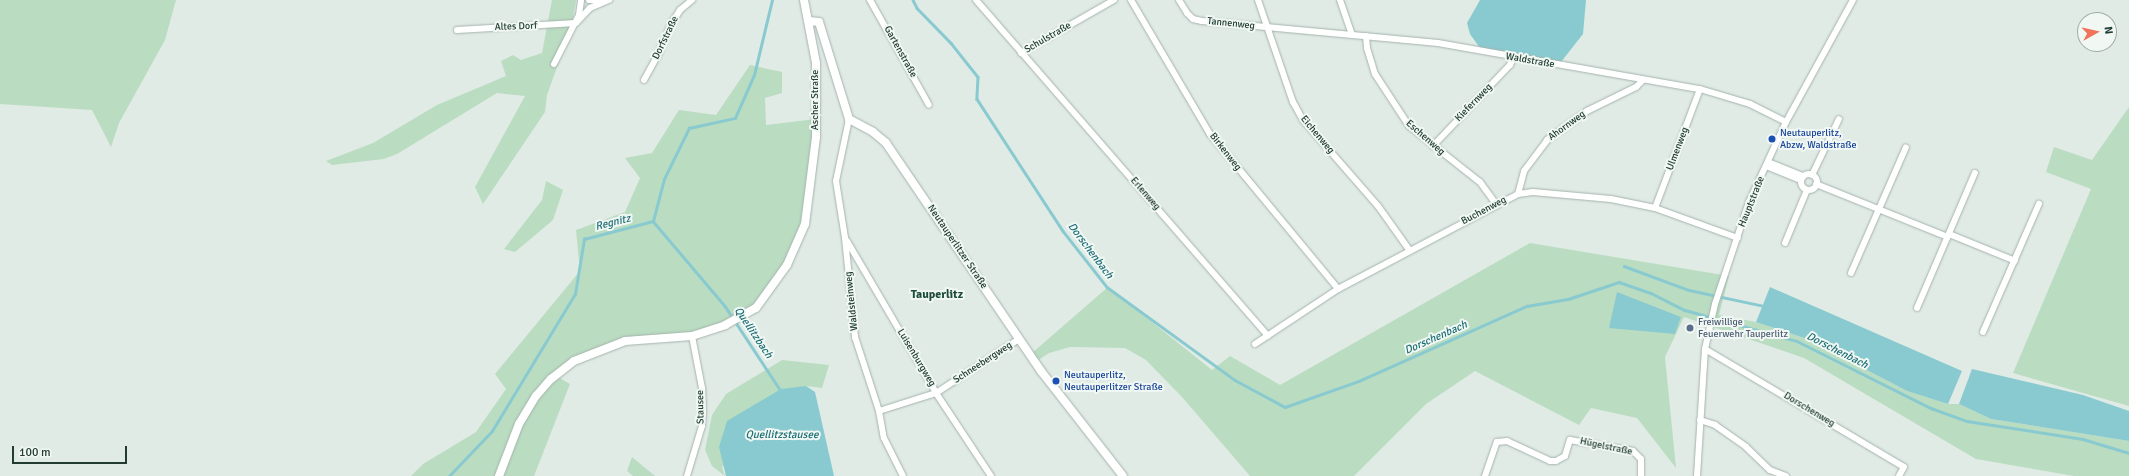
<!DOCTYPE html>
<meta charset="utf-8">
<style>
body{margin:0}
#map{position:relative;width:2129px;height:476px;overflow:hidden;background:#e1ebe6;font-family:Signika,sans-serif}
div>[style]{position:absolute}
[style*='--x']{left:calc(var(--x)*1px);top:calc(var(--y)*1px);width:calc(var(--w)*1px);rotate:calc(var(--a)*1deg)}
.green>*{inset:0;background:#badcc1}
.water>*{inset:0;background:#89cad0}
.stream>*{height:2.5px;margin:-1.25px;padding:0 1.25px;transform-origin:1.25px;border-radius:1.25px;background:#89cad0}
.roads{filter:drop-shadow(0 0 1px #a4b3ad) drop-shadow(0 0 1px #a4b3ad)}
.minor>*{height:6px;margin:-3px;padding:0 3px;transform-origin:3px;border-radius:3px;background:#fff}
.minor>.ring{margin:-3px;padding:0;box-sizing:content-box;background:none;border:6px solid #fff;border-radius:50%}
.tertiary>*{height:8px;margin:-4px;padding:0 4px;transform-origin:4px;border-radius:4px;background:#fff}
.dots>*{width:11px;height:11px;translate:-50% -50%;box-sizing:border-box;border:2px solid #f1f8f4;border-radius:50%}
span{translate:-50% -50%;white-space:nowrap;text-align:center;line-height:1.15;-webkit-text-stroke:4px #f1f8f4;paint-order:stroke}
.street-label{font-size:10px;color:#213c33}
.transit-label{font-size:10px;color:#164399}
.left{translate:0 -50%;text-align:left}
.service-label{font-size:10px;color:#4e5e75}
.water-label{font-size:11px;color:#1c6e76;font-style:italic}
.quarter-label{font-size:12px;color:#1e4d3e;font-weight:700}
.north{position:absolute;left:2077px;top:12px;width:40px;height:40px;box-sizing:border-box;background:#f1f8f4;border:1px solid #9eada7;border-radius:50%;rotate:82deg;font-size:11px;font-weight:700;line-height:16px;text-align:center;color:#213c33}
.north::after{content:'';display:block;margin:auto;width:14px;height:18px;background:#f0745a;clip-path:polygon(50% 0,100% 100%,50% 72%,0 100%)}
.scale{position:absolute;left:12px;top:446px;width:115px;height:18px;box-sizing:border-box;border:2px solid #213c33;border-top:0;padding-left:5px;font-size:12px;line-height:14px;white-space:nowrap;color:#213c33;-webkit-text-stroke:3px #f1f8f4;paint-order:stroke}
</style>
<div id="map">
<div class="green">
<div style="clip-path:polygon(0 0,176px 0,165px 40px,119px 123px,111px 147px,92px 110px,0 104px)"></div>
<div style="clip-path:polygon(552px 0,576px 0,571px 28px,547px 95px,545px 112px,483px 204px,475px 187px,525px 96px,497px 93px,397px 154px,384px 159px,332px 165px,326px 161px,373px 143px,437px 105px,506px 76px,501px 61px,513px 55px,521px 60px,542px 53px)"></div>
<div style="clip-path:polygon(750px 65px,782px 72px,782px 93px,765px 98px,766px 125px,816px 119px,811px 201px,775px 287px,726px 327px,626px 344px,574px 364px,558px 377px,570px 384px,534px 476px,411px 476px,423px 464px,476px 432px,506px 389px,495px 374px,580px 271px,576px 230px,625px 212px,640px 178px,625px 158px,652px 153px,679px 110px,716px 115px)"></div>
<div style="clip-path:polygon(2129px 107px,2129px 406px,2013px 373px,2091px 189px,2046px 172px,2054px 147px,2092px 160px)"></div>
<div style="clip-path:polygon(546px 181px,563px 190px,553px 220px,515px 252px,504px 249px,542px 200px)"></div>
<div style="clip-path:polygon(1530px 243px,1729px 276px,1719px 315px,1756px 322px,1807px 339px,1907px 391px,1948px 404px,1959px 404px,1991px 419px,2129px 441px,2129px 476px,2074px 476px,1976px 459px,1804px 358px,1684px 317px,1665px 357px,1676px 468px,1637px 418px,1591px 408px,1579px 425px,1475px 371px,1426px 404px,1354px 476px,1250px 476px,1182px 397px,1146px 360px,1125px 348px,1070px 347px,1049px 353px,1037px 361px,1032px 353px,1108px 287px,1212px 370px,1230px 356px,1280px 385px)"></div>
<div style="clip-path:polygon(782px 360px,829px 365px,822px 388px,806px 386px,722px 467px,725px 476px,712px 466px,705px 450px,712px 415px,726px 394px)"></div>
<div style="clip-path:polygon(632px 457px,655px 476px,633px 476px,627px 471px)"></div>
</div>
<div class="water">
<div style="clip-path:polygon(1480px 0,1586px 0,1583px 34px,1561px 62px,1480px 48px,1470px 34px,1467px 23px)"></div>
<div style="clip-path:polygon(1770px 287px,1962px 371px,1948px 404px,1907px 391px,1807px 339px,1756px 322px)"></div>
<div style="clip-path:polygon(1617px 292px,1681px 317px,1675px 334px,1609px 328px)"></div>
<div style="clip-path:polygon(1972px 369px,2083px 395px,2129px 411px,2129px 441px,1991px 419px,1959px 404px)"></div>
<div style="clip-path:polygon(806px 386px,815px 392px,834px 476px,726px 476px,719px 447px,727px 421px,781px 389px)"></div>
</div>
<div class="stream">
<div style="--x:913;--y:0;--w:9;--a:63"></div>
<div style="--x:917;--y:8;--w:49;--a:45.8"></div>
<div style="--x:951;--y:43;--w:43;--a:51.5"></div>
<div style="--x:978;--y:77;--w:22;--a:93"></div>
<div style="--x:977;--y:99;--w:158;--a:56.9"></div>
<div style="--x:1063;--y:231;--w:71;--a:51.8"></div>
<div style="--x:1107;--y:287;--w:158;--a:36"></div>
<div style="--x:1235;--y:380;--w:57;--a:28.4"></div>
<div style="--x:1285;--y:407;--w:78;--a:-19.4"></div>
<div style="--x:1359;--y:381;--w:184;--a:-24.1"></div>
<div style="--x:1527;--y:306;--w:42;--a:-9.7"></div>
<div style="--x:1568;--y:299;--w:54;--a:-18.4"></div>
<div style="--x:1619;--y:282;--w:34;--a:19"></div>
<div style="--x:1651;--y:293;--w:38;--a:27"></div>
<div style="--x:1685;--y:310;--w:116;--a:15.5"></div>
<div style="--x:1797;--y:341;--w:150;--a:26.6"></div>
<div style="--x:1931;--y:408;--w:38;--a:20"></div>
<div style="--x:1967;--y:421;--w:117;--a:8.8"></div>
<div style="--x:2083;--y:439;--w:48;--a:16.9"></div>
<div style="--x:653;--y:221;--w:111;--a:49.7"></div>
<div style="--x:725;--y:306;--w:102;--a:56.6"></div>
<div style="--x:1624;--y:266;--w:69;--a:20.3"></div>
<div style="--x:1689;--y:290;--w:77;--a:12"></div>
<div style="--x:449;--y:476;--w:62;--a:-46.3"></div>
<div style="--x:492;--y:431;--w:160;--a:-58.8"></div>
<div style="--x:575;--y:294;--w:56;--a:-80.7"></div>
<div style="--x:584;--y:239;--w:71;--a:-14.6"></div>
<div style="--x:653;--y:221;--w:43;--a:-75.3"></div>
<div style="--x:664;--y:179;--w:57;--a:-63.9"></div>
<div style="--x:689;--y:128;--w:47;--a:-12.3"></div>
<div style="--x:735;--y:118;--w:47;--a:-66.2"></div>
<div style="--x:754;--y:75;--w:77;--a:-76.5"></div>
</div>
<div class="roads">
<div class="minor">
<div style="--x:589;--y:0;--w:12;--a:5"></div>
<div style="--x:870;--y:0;--w:120;--a:60.7"></div>
<div style="--x:976;--y:0;--w:445;--a:49"></div>
<div style="--x:1131;--y:0;--w:156;--a:59.5"></div>
<div style="--x:1210;--y:134;--w:201;--a:50.4"></div>
<div style="--x:1179;--y:0;--w:15;--a:58"></div>
<div style="--x:1187;--y:13;--w:8;--a:45"></div>
<div style="--x:1193;--y:19;--w:9;--a:13"></div>
<div style="--x:1202;--y:21;--w:237;--a:5.3"></div>
<div style="--x:1438;--y:43;--w:266;--a:10"></div>
<div style="--x:1700;--y:89;--w:52;--a:16.7"></div>
<div style="--x:1750;--y:104;--w:40;--a:26.6"></div>
<div style="--x:1258;--y:0;--w:108;--a:71.1"></div>
<div style="--x:1293;--y:102;--w:21;--a:61"></div>
<div style="--x:1303;--y:120;--w:114;--a:48.9"></div>
<div style="--x:1378;--y:206;--w:55;--a:54.6"></div>
<div style="--x:1340;--y:0;--w:36;--a:71"></div>
<div style="--x:457;--y:30;--w:119;--a:-3.4"></div>
<div style="--x:576;--y:23;--w:21;--a:-47"></div>
<div style="--x:590;--y:8;--w:21;--a:-23"></div>
<div style="--x:1366;--y:36;--w:12;--a:85"></div>
<div style="--x:1367;--y:48;--w:27;--a:73"></div>
<div style="--x:1375;--y:74;--w:62;--a:56.8"></div>
<div style="--x:1409;--y:126;--w:90;--a:38.3"></div>
<div style="--x:1480;--y:182;--w:27;--a:54"></div>
<div style="--x:1021;--y:53;--w:107;--a:-29.7"></div>
<div style="--x:554;--y:64;--w:55;--a:-63"></div>
<div style="--x:579;--y:15;--w:15;--a:-82"></div>
<div style="--x:644;--y:80;--w:29;--a:-61"></div>
<div style="--x:658;--y:55;--w:34;--a:-67"></div>
<div style="--x:671;--y:24;--w:17;--a:-57"></div>
<div style="--x:680;--y:10;--w:16;--a:-40"></div>
<div style="--x:849;--y:119;--w:63;--a:101.8"></div>
<div style="--x:836;--y:181;--w:58;--a:81"></div>
<div style="--x:845;--y:238;--w:100;--a:84.2"></div>
<div style="--x:855;--y:337;--w:78;--a:72"></div>
<div style="--x:879;--y:411;--w:27;--a:80"></div>
<div style="--x:884;--y:438;--w:42;--a:63.4"></div>
<div style="--x:1433;--y:146;--w:112;--a:-46.5"></div>
<div style="--x:1510;--y:65;--w:8;--a:-67"></div>
<div style="--x:1768;--y:162;--w:38;--a:22"></div>
<div style="--x:1766;--y:166;--w:38;--a:22"></div>
<div class="ring" style="left:1801px;top:174px;width:10px;height:10px"></div>
<div style="--x:1812;--y:175;--w:62;--a:-64.3"></div>
<div style="--x:1816;--y:184;--w:142;--a:21.9"></div>
<div style="--x:1518;--y:194;--w:24;--a:-75"></div>
<div style="--x:1524;--y:171;--w:39;--a:-53"></div>
<div style="--x:1547;--y:140;--w:49;--a:-35.9"></div>
<div style="--x:1587;--y:111;--w:55;--a:-26.1"></div>
<div style="--x:1636;--y:87;--w:8;--a:-45"></div>
<div style="--x:1655;--y:208;--w:127;--a:-69.3"></div>
<div style="--x:1949;--y:234;--w:71;--a:22.2"></div>
<div style="--x:847;--y:241;--w:176;--a:59.6"></div>
<div style="--x:936;--y:393;--w:100;--a:56.5"></div>
<div style="--x:1785;--y:243;--w:57;--a:-67.5"></div>
<div style="--x:1851;--y:273;--w:137;--a:-66.4"></div>
<div style="--x:1917;--y:308;--w:147;--a:-66.8"></div>
<div style="--x:1983;--y:332;--w:140;--a:-66.4"></div>
<div style="--x:1255;--y:344;--w:100;--a:-33.5"></div>
<div style="--x:1338;--y:289;--w:204;--a:-27.8"></div>
<div style="--x:1518;--y:194;--w:15;--a:-8"></div>
<div style="--x:1533;--y:192;--w:78;--a:5.1"></div>
<div style="--x:1611;--y:199;--w:45;--a:11.6"></div>
<div style="--x:1655;--y:208;--w:88;--a:19.9"></div>
<div style="--x:1705;--y:349;--w:231;--a:30.7"></div>
<div style="--x:1904;--y:467;--w:10;--a:119"></div>
<div style="--x:879;--y:411;--w:60;--a:-17.5"></div>
<div style="--x:936;--y:393;--w:99;--a:-33"></div>
<div style="--x:1700;--y:420;--w:16;--a:18"></div>
<div style="--x:1715;--y:425;--w:38;--a:35"></div>
<div style="--x:1746;--y:447;--w:33;--a:44"></div>
<div style="--x:1770;--y:470;--w:17;--a:21"></div>
<div style="--x:687;--y:476;--w:52;--a:-73.3"></div>
<div style="--x:702;--y:426;--w:14;--a:-86"></div>
<div style="--x:703;--y:412;--w:24;--a:-92"></div>
<div style="--x:702;--y:388;--w:53;--a:-100.9"></div>
<div style="--x:1485;--y:476;--w:36;--a:-71"></div>
<div style="--x:1497;--y:442;--w:10;--a:-6"></div>
<div style="--x:1507;--y:441;--w:47;--a:24.9"></div>
<div style="--x:1550;--y:461;--w:6;--a:0"></div>
<div style="--x:1556;--y:461;--w:10;--a:-29"></div>
<div style="--x:1565;--y:456;--w:17;--a:-73"></div>
<div style="--x:1570;--y:440;--w:64;--a:9.9"></div>
<div style="--x:1633;--y:451;--w:11;--a:45"></div>
<div style="--x:1641;--y:459;--w:17;--a:90"></div>
<div style="--x:1697;--y:476;--w:127;--a:-86.4"></div>
<div style="--x:1705;--y:349;--w:46;--a:-77.5"></div>
<div style="--x:1715;--y:304;--w:108;--a:-71.6"></div>
<div style="--x:1749;--y:202;--w:88;--a:-65.2"></div>
<div style="--x:1786;--y:122;--w:139;--a:-61.2"></div>
</div>
<div class="tertiary">
<div style="--x:809;--y:21;--w:10;--a:6"></div>
<div style="--x:819;--y:22;--w:102;--a:72.8"></div>
<div style="--x:849;--y:119;--w:27;--a:28"></div>
<div style="--x:873;--y:132;--w:17;--a:40"></div>
<div style="--x:886;--y:143;--w:276;--a:55.8"></div>
<div style="--x:1041;--y:371;--w:133;--a:52"></div>
<div style="--x:499;--y:476;--w:56;--a:-69"></div>
<div style="--x:519;--y:424;--w:33;--a:-59"></div>
<div style="--x:536;--y:396;--w:23;--a:-49"></div>
<div style="--x:551;--y:379;--w:29;--a:-38"></div>
<div style="--x:574;--y:361;--w:55;--a:-21.4"></div>
<div style="--x:625;--y:341;--w:67;--a:-4.3"></div>
<div style="--x:692;--y:336;--w:35;--a:-18"></div>
<div style="--x:725;--y:325;--w:35;--a:-29"></div>
<div style="--x:756;--y:308;--w:53;--a:-54.2"></div>
<div style="--x:787;--y:265;--w:45;--a:-66.3"></div>
<div style="--x:805;--y:224;--w:88;--a:-82.8"></div>
<div style="--x:816;--y:137;--w:74;--a:-90"></div>
<div style="--x:816;--y:63;--w:64;--a:-100.8"></div>
</div>
</div>
<div class="dots">
<div style="left:1772px;top:139px;background:#1a4fb4"></div>
<div style="left:1690px;top:328px;background:#5c6f8a"></div>
<div style="left:1056px;top:381px;background:#1a4fb4"></div>
</div>
<div class="street-label">
<span style="left:1231px;top:24px;rotate:6deg">Tannenweg</span>
<span style="left:516px;top:27px;rotate:-2deg">Altes Dorf</span>
<span style="left:666px;top:38px;rotate:-64deg">Dorfstraße</span>
<span style="left:1048px;top:38px;rotate:-30deg">Schulstraße</span>
<span style="left:900px;top:52px;rotate:61deg">Gartenstraße</span>
<span style="left:1530px;top:61px;rotate:10deg">Waldstraße</span>
<span style="left:816px;top:100px;rotate:-90deg">Ascher Straße</span>
<span style="left:1474px;top:103px;rotate:-46deg">Kiefernweg</span>
<span style="left:1567px;top:126px;rotate:-36deg">Ahornweg</span>
<span style="left:1317px;top:135px;rotate:50deg">Eichenweg</span>
<span style="left:1425px;top:138px;rotate:41deg">Eschenweg</span>
<span style="left:1678px;top:149px;rotate:-69deg">Ulmenweg</span>
<span style="left:1225px;top:152px;rotate:52deg">Birkenweg</span>
<span style="left:1145px;top:194px;rotate:49deg">Erlenweg</span>
<span style="left:1752px;top:202px;rotate:-68deg">Hauptstraße</span>
<span style="left:1484px;top:211px;rotate:-28deg">Buchenweg</span>
<span style="left:957px;top:247px;rotate:56deg">Neutauperlitzer Straße</span>
<span style="left:852px;top:301px;rotate:-96deg">Waldsteinweg</span>
<span style="left:916px;top:358px;rotate:59deg">Luisenburgweg</span>
<span style="left:983px;top:363px;rotate:-33deg">Schneebergweg</span>
<span style="left:701px;top:407px;rotate:-91deg">Stausee</span>
<span style="left:1809px;top:410px;rotate:31deg">Dorschenweg</span>
<span style="left:1606px;top:447px;rotate:12deg">Hügelstraße</span>
</div>
<div class="transit-label">
<span class="left" style="left:1780px;top:139px">Neutauperlitz,<br>Abzw, Waldstraße</span>
<span class="left" style="left:1064px;top:381px">Neutauperlitz,<br>Neutauperlitzer Straße</span>
</div>
<div class="service-label">
<span class="left" style="left:1698px;top:328px">Freiwillige<br>Feuerwehr Tauperlitz</span>
</div>
<div class="water-label">
<span style="left:613px;top:223px;rotate:-14deg">Regnitz</span>
<span style="left:1090px;top:251px;rotate:53deg">Dorschenbach</span>
<span style="left:753px;top:333px;rotate:56deg">Quellitzbach</span>
<span style="left:1436px;top:338px;rotate:-24deg">Dorschenbach</span>
<span style="left:1837px;top:351px;rotate:27deg">Dorschenbach</span>
<span style="left:782px;top:435px">Quellitzstausee</span>
</div>
<div class="quarter-label">
<span style="left:937px;top:295px">Tauperlitz</span>
</div>
<div class="north">N</div>
<div class="scale">100 m</div>
</div>
